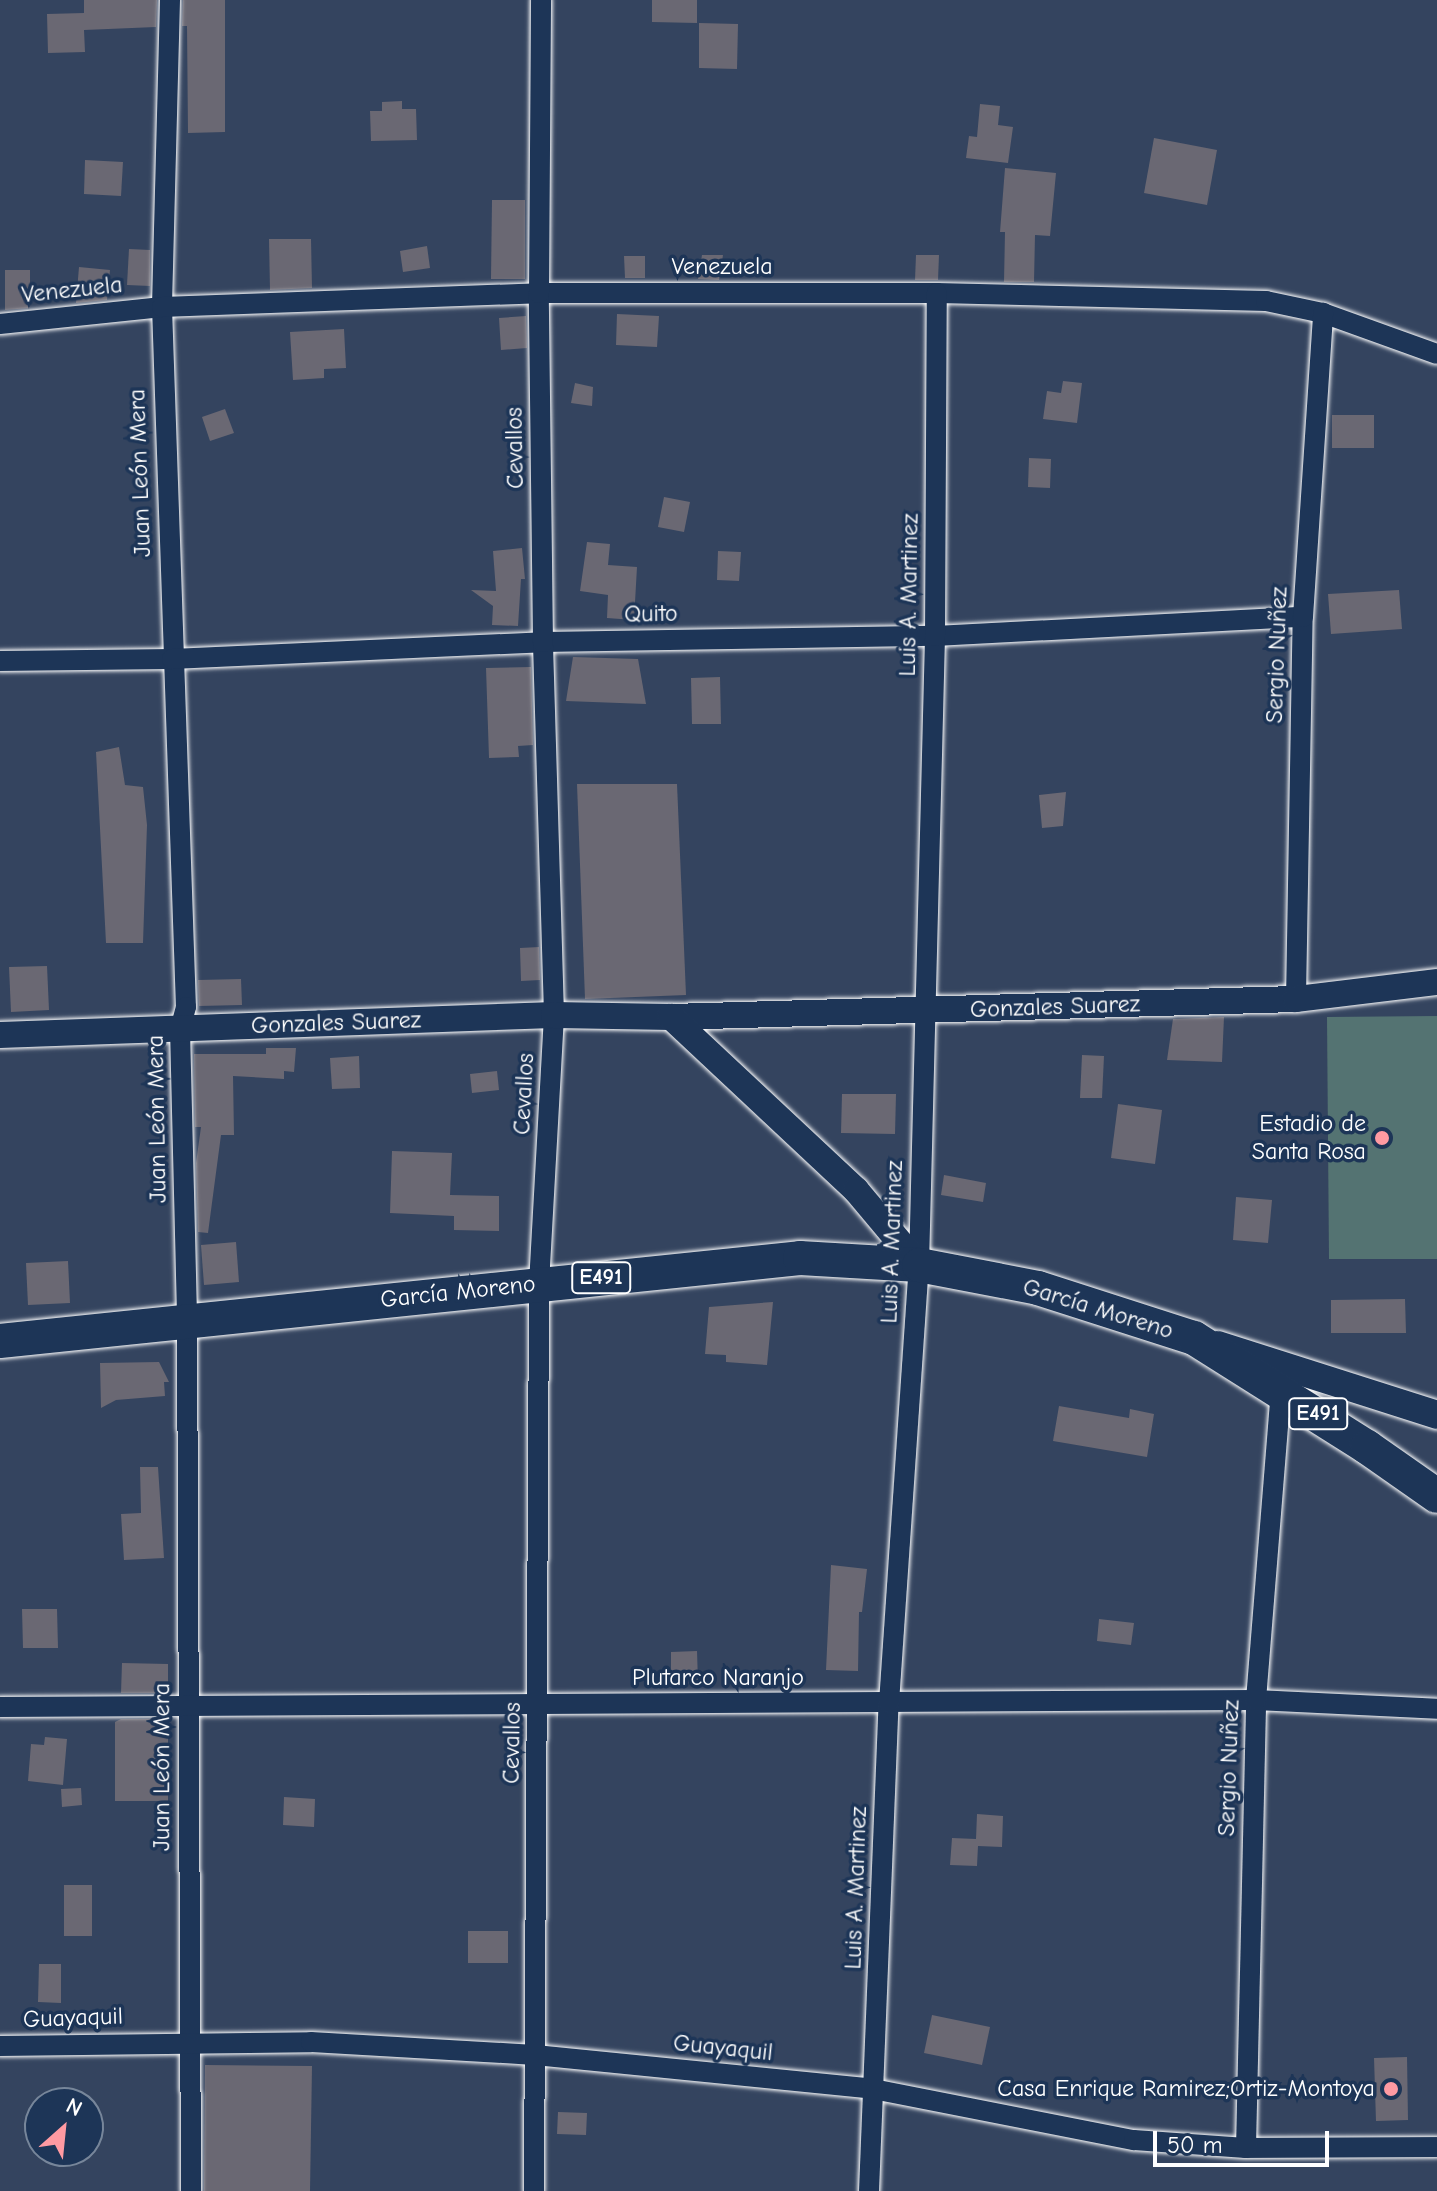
<!DOCTYPE html>
<meta charset="utf-8">
<style>
body{margin:0}
#map{position:relative;width:1437px;height:2191px;overflow:hidden;background:#34445f;font-family:"Comic Neue",sans-serif}
div>[style]{position:absolute}
[style*='--x']{left:calc(var(--x)*1px);top:calc(var(--y)*1px);width:calc(var(--w)*1px);rotate:calc(var(--a)*1deg)}
.green>*{inset:0;background:#547372}
.building>*{inset:0;background:#6a6873}
.roads{filter:drop-shadow(0 0 2px #fff) drop-shadow(0 0 2px #fff)}
.minor>*{height:20px;margin:-10px;padding:0 10px;transform-origin:10px;border-radius:10px;background:#1d3557}
.tertiary>*{height:26px;margin:-13px;padding:0 13px;transform-origin:13px;border-radius:13px;background:#1d3557}
.secondary>*{height:28px;margin:-14px;padding:0 14px;transform-origin:14px;border-radius:14px;background:#1d3557}
.trunk>*{height:34px;margin:-17px;padding:0 17px;transform-origin:17px;border-radius:17px;background:#1d3557}
.dots>*{width:22px;height:22px;translate:-50% -50%;box-sizing:border-box;border:4px solid #1d3557;border-radius:50%}
span{translate:-50% -50%;white-space:nowrap;text-align:center;line-height:1.15;-webkit-text-stroke:7px #1d3557;paint-order:stroke}
.shield-label span{padding:2px 6px;background:#1d3557;border:2px solid;border-radius:6px;-webkit-text-stroke-width:0}
.shield-label{font-size:22px;color:#fff;font-weight:700}
.street-label{font-size:24px;color:#fff}
.poi-label{font-size:24px;color:#fff}
.right{translate:-100% -50%;text-align:right}
.north{position:absolute;left:24px;top:2087px;width:80px;height:80px;box-sizing:border-box;background:#1d3557;border:2px solid #77869a;border-radius:50%;rotate:27deg;font-size:22px;font-weight:700;line-height:32px;text-align:center;color:#fff}
.north::after{content:'';display:block;margin:auto;width:28px;height:36px;background:#ff9aa2;clip-path:polygon(50% 0,100% 100%,50% 72%,0 100%)}
.scale{position:absolute;left:1153px;top:2131px;width:176px;height:36px;box-sizing:border-box;border:4px solid #fff;border-top:0;padding-left:10px;font-size:24px;line-height:28px;white-space:nowrap;color:#fff;-webkit-text-stroke:6px #1d3557;paint-order:stroke}
</style>
<div id="map">
<div class="green">
<div style="clip-path:polygon(1437px 1016px,1437px 1259px,1329px 1259px,1327px 1017px)"></div>
</div>
<div class="building">
<div style="clip-path:polygon(84px 0,157px 0,156px 27px,84px 30px,85px 52px,48px 53px,47px 14px,84px 13px)"></div>
<div style="clip-path:polygon(183px 0,225px 0,225px 132px,188px 133px,187px 26px,182px 26px)"></div>
<div style="clip-path:polygon(652px 0,697px 0,697px 23px,652px 22px)"></div>
<div style="clip-path:polygon(699px 23px,738px 24px,737px 69px,699px 68px)"></div>
<div style="clip-path:polygon(402px 101px,402px 109px,416px 109px,417px 140px,371px 141px,370px 111px,382px 111px,382px 102px)"></div>
<div style="clip-path:polygon(980px 104px,1000px 106px,998px 125px,1013px 127px,1008px 163px,966px 158px,969px 136px,977px 137px)"></div>
<div style="clip-path:polygon(1154px 138px,1217px 150px,1207px 205px,1144px 193px)"></div>
<div style="clip-path:polygon(85px 160px,123px 162px,121px 196px,84px 194px)"></div>
<div style="clip-path:polygon(1005px 168px,1056px 173px,1050px 236px,1035px 235px,1034px 282px,1004px 282px,1005px 232px,1000px 232px)"></div>
<div style="clip-path:polygon(492px 200px,525px 200px,525px 279px,491px 279px)"></div>
<div style="clip-path:polygon(269px 239px,311px 239px,312px 288px,270px 290px)"></div>
<div style="clip-path:polygon(427px 246px,430px 268px,403px 272px,400px 251px)"></div>
<div style="clip-path:polygon(129px 249px,150px 250px,150px 286px,127px 285px)"></div>
<div style="clip-path:polygon(702px 255px,723px 255px,719px 280px,698px 279px)"></div>
<div style="clip-path:polygon(916px 255px,939px 255px,938px 280px,915px 280px)"></div>
<div style="clip-path:polygon(624px 256px,645px 256px,645px 278px,625px 278px)"></div>
<div style="clip-path:polygon(79px 267px,110px 270px,107px 300px,76px 303px)"></div>
<div style="clip-path:polygon(5px 270px,30px 270px,30px 308px,5px 310px)"></div>
<div style="clip-path:polygon(617px 314px,659px 316px,657px 347px,616px 345px)"></div>
<div style="clip-path:polygon(526px 316px,527px 348px,501px 350px,499px 318px)"></div>
<div style="clip-path:polygon(344px 329px,346px 368px,324px 369px,324px 378px,293px 380px,290px 332px)"></div>
<div style="clip-path:polygon(1063px 381px,1082px 383px,1077px 423px,1043px 419px,1047px 391px,1061px 393px)"></div>
<div style="clip-path:polygon(575px 383px,593px 387px,592px 406px,571px 403px)"></div>
<div style="clip-path:polygon(225px 409px,234px 433px,210px 441px,202px 417px)"></div>
<div style="clip-path:polygon(1332px 415px,1374px 415px,1374px 448px,1332px 448px)"></div>
<div style="clip-path:polygon(1029px 458px,1051px 459px,1050px 488px,1028px 487px)"></div>
<div style="clip-path:polygon(664px 497px,690px 502px,684px 532px,658px 527px)"></div>
<div style="clip-path:polygon(587px 542px,610px 544px,608px 565px,637px 567px,634px 620px,607px 618px,608px 595px,580px 591px)"></div>
<div style="clip-path:polygon(522px 548px,525px 579px,521px 579px,518px 626px,492px 625px,493px 606px,471px 590px,496px 591px,493px 551px)"></div>
<div style="clip-path:polygon(718px 551px,741px 552px,739px 581px,717px 580px)"></div>
<div style="clip-path:polygon(1399px 590px,1402px 629px,1331px 634px,1328px 594px)"></div>
<div style="clip-path:polygon(573px 657px,638px 659px,646px 704px,566px 701px)"></div>
<div style="clip-path:polygon(531px 667px,533px 745px,518px 746px,519px 757px,489px 758px,486px 668px)"></div>
<div style="clip-path:polygon(720px 677px,721px 724px,692px 724px,691px 678px)"></div>
<div style="clip-path:polygon(119px 747px,125px 785px,143px 787px,147px 825px,143px 943px,106px 943px,96px 752px)"></div>
<div style="clip-path:polygon(577px 784px,677px 784px,686px 995px,585px 999px)"></div>
<div style="clip-path:polygon(1066px 792px,1063px 826px,1042px 828px,1039px 795px)"></div>
<div style="clip-path:polygon(539px 947px,540px 980px,521px 981px,520px 948px)"></div>
<div style="clip-path:polygon(47px 966px,49px 1010px,11px 1012px,9px 967px)"></div>
<div style="clip-path:polygon(241px 979px,242px 1005px,199px 1006px,198px 980px)"></div>
<div style="clip-path:polygon(1224px 1017px,1222px 1062px,1167px 1060px,1173px 1019px)"></div>
<div style="clip-path:polygon(266px 1048px,296px 1048px,294px 1072px,284px 1071px,284px 1079px,233px 1076px,234px 1135px,221px 1135px,208px 1233px,198px 1232px,196px 1163px,201px 1127px,195px 1127px,194px 1054px,266px 1054px)"></div>
<div style="clip-path:polygon(1082px 1055px,1104px 1056px,1102px 1098px,1080px 1098px)"></div>
<div style="clip-path:polygon(359px 1056px,360px 1088px,332px 1089px,330px 1058px)"></div>
<div style="clip-path:polygon(497px 1071px,499px 1090px,472px 1093px,470px 1074px)"></div>
<div style="clip-path:polygon(842px 1094px,896px 1094px,895px 1134px,841px 1133px)"></div>
<div style="clip-path:polygon(1118px 1104px,1162px 1110px,1155px 1164px,1111px 1158px)"></div>
<div style="clip-path:polygon(392px 1151px,452px 1153px,450px 1195px,499px 1196px,499px 1231px,454px 1230px,454px 1216px,390px 1213px)"></div>
<div style="clip-path:polygon(944px 1175px,986px 1183px,983px 1202px,941px 1195px)"></div>
<div style="clip-path:polygon(1236px 1197px,1272px 1200px,1268px 1243px,1233px 1240px)"></div>
<div style="clip-path:polygon(236px 1242px,239px 1282px,204px 1285px,201px 1245px)"></div>
<div style="clip-path:polygon(68px 1261px,70px 1303px,28px 1305px,26px 1263px)"></div>
<div style="clip-path:polygon(1405px 1299px,1406px 1333px,1331px 1333px,1331px 1300px)"></div>
<div style="clip-path:polygon(773px 1302px,767px 1365px,726px 1362px,726px 1355px,705px 1354px,709px 1307px)"></div>
<div style="clip-path:polygon(159px 1362px,169px 1382px,164px 1382px,165px 1396px,116px 1400px,101px 1408px,100px 1363px)"></div>
<div style="clip-path:polygon(1059px 1406px,1129px 1418px,1130px 1409px,1154px 1414px,1147px 1457px,1053px 1441px)"></div>
<div style="clip-path:polygon(140px 1467px,158px 1467px,164px 1558px,124px 1560px,121px 1514px,141px 1513px)"></div>
<div style="clip-path:polygon(831px 1565px,867px 1569px,862px 1612px,859px 1612px,858px 1671px,826px 1670px)"></div>
<div style="clip-path:polygon(22px 1609px,57px 1609px,58px 1648px,23px 1648px)"></div>
<div style="clip-path:polygon(1099px 1619px,1134px 1623px,1131px 1645px,1097px 1641px)"></div>
<div style="clip-path:polygon(697px 1651px,698px 1683px,671px 1684px,671px 1652px)"></div>
<div style="clip-path:polygon(122px 1663px,168px 1664px,168px 1693px,121px 1693px)"></div>
<div style="clip-path:polygon(121px 1719px,168px 1719px,168px 1801px,115px 1801px,115px 1722px)"></div>
<div style="clip-path:polygon(45px 1737px,67px 1739px,63px 1785px,28px 1781px,31px 1744px,44px 1745px)"></div>
<div style="clip-path:polygon(81px 1788px,82px 1805px,62px 1807px,61px 1789px)"></div>
<div style="clip-path:polygon(284px 1797px,315px 1799px,314px 1827px,283px 1825px)"></div>
<div style="clip-path:polygon(977px 1814px,1003px 1816px,1002px 1847px,978px 1846px,977px 1866px,950px 1865px,952px 1838px,976px 1839px)"></div>
<div style="clip-path:polygon(64px 1885px,92px 1885px,92px 1936px,64px 1936px)"></div>
<div style="clip-path:polygon(468px 1931px,508px 1931px,508px 1963px,468px 1963px)"></div>
<div style="clip-path:polygon(39px 1964px,61px 1964px,61px 2003px,38px 2002px)"></div>
<div style="clip-path:polygon(932px 2015px,990px 2027px,982px 2065px,924px 2053px)"></div>
<div style="clip-path:polygon(1407px 2057px,1408px 2120px,1376px 2121px,1374px 2058px)"></div>
<div style="clip-path:polygon(205px 2065px,312px 2066px,310px 2191px,204px 2191px)"></div>
<div style="clip-path:polygon(558px 2112px,587px 2113px,586px 2135px,557px 2134px)"></div>
</div>
<div class="roads">
<div class="minor">
<div style="--x:170;--y:0;--w:307;--a:91.5"></div>
<div style="--x:162;--y:307;--w:700;--a:88.04"></div>
<div style="--x:186;--y:1007;--w:23;--a:105"></div>
<div style="--x:180;--y:1029;--w:290;--a:88.6"></div>
<div style="--x:187;--y:1319;--w:872;--a:89.74"></div>
<div style="--x:0;--y:324;--w:163;--a:-6"></div>
<div style="--x:162;--y:307;--w:377;--a:-2.1"></div>
<div style="--x:539;--y:293;--w:398;--a:0"></div>
<div style="--x:937;--y:293;--w:329;--a:1.4"></div>
<div style="--x:1266;--y:301;--w:58;--a:11.9"></div>
<div style="--x:1323;--y:313;--w:121;--a:19.8"></div>
<div style="--x:0;--y:661;--w:172;--a:-0.7"></div>
<div style="--x:172;--y:659;--w:371;--a:-2.6"></div>
<div style="--x:543;--y:642;--w:392;--a:-0.9"></div>
<div style="--x:935;--y:636;--w:368;--a:-3"></div>
<div style="--x:1296;--y:999;--w:382;--a:-89"></div>
<div style="--x:1303;--y:617;--w:305;--a:-86.2"></div>
<div style="--x:0;--y:1707;--w:1256;--a:-0.32"></div>
<div style="--x:1256;--y:1700;--w:181;--a:2.8"></div>
<div style="--x:0;--y:2046;--w:311;--a:-0.7"></div>
<div style="--x:311;--y:2042;--w:224;--a:3.3"></div>
<div style="--x:535;--y:2055;--w:340;--a:5.7"></div>
<div style="--x:873;--y:2089;--w:266;--a:11.1"></div>
<div style="--x:1134;--y:2140;--w:112;--a:4.1"></div>
<div style="--x:1246;--y:2148;--w:191;--a:-0.3"></div>
<div style="--x:1246;--y:2148;--w:448;--a:-88.7"></div>
<div style="--x:1256;--y:1700;--w:311;--a:-85.4"></div>
<div style="--x:534;--y:2191;--w:907;--a:-89.68"></div>
<div style="--x:539;--y:1284;--w:269;--a:-86.8"></div>
<div style="--x:554;--y:1015;--w:373;--a:-91.7"></div>
<div style="--x:543;--y:642;--w:349;--a:-90.7"></div>
<div style="--x:539;--y:293;--w:293;--a:-89.6"></div>
<div style="--x:869;--y:2191;--w:488;--a:-87.7"></div>
<div style="--x:889;--y:1703;--w:439;--a:-86.1"></div>
<div style="--x:919;--y:1265;--w:629;--a:-88.54"></div>
<div style="--x:935;--y:636;--w:343;--a:-89.7"></div>
</div>
<div class="tertiary">
<div style="--x:671;--y:1017;--w:625;--a:-1.65"></div>
<div style="--x:1296;--y:999;--w:142;--a:-6.9"></div>
<div style="--x:0;--y:1035;--w:554;--a:-2.07"></div>
<div style="--x:554;--y:1015;--w:117;--a:1"></div>
<div style="--x:671;--y:1017;--w:253;--a:43.1"></div>
<div style="--x:856;--y:1190;--w:98;--a:50"></div>
</div>
<div class="secondary">
<div style="--x:1218;--y:1345;--w:230;--a:17.7"></div>
</div>
<div class="trunk">
<div style="--x:0;--y:1341;--w:804;--a:-5.92"></div>
<div style="--x:800;--y:1258;--w:119;--a:3.4"></div>
<div style="--x:919;--y:1265;--w:121;--a:10.9"></div>
<div style="--x:1038;--y:1288;--w:164;--a:17.8"></div>
<div style="--x:1194;--y:1338;--w:204;--a:32.2"></div>
<div style="--x:1367;--y:1447;--w:85;--a:35"></div>
</div>
</div>
<div class="dots">
<div style="left:1382px;top:1138px;background:#ff9aa2"></div>
<div style="left:1391px;top:2089px;background:#ff9aa2"></div>
</div>
<div class="shield-label">
<span style="left:601px;top:1278px">E491</span>
<span style="left:1318px;top:1414px">E491</span>
</div>
<div class="street-label">
<span style="left:722px;top:267px">Venezuela</span>
<span style="left:72px;top:290px;rotate:-6deg">Venezuela</span>
<span style="left:515px;top:448px;rotate:-91deg">Cevallos</span>
<span style="left:140px;top:473px;rotate:-92deg">Juan León Mera</span>
<span style="left:909px;top:595px;rotate:-89deg">Luis A. Martinez</span>
<span style="left:651px;top:614px;rotate:-1deg">Quito</span>
<span style="left:1277px;top:655px;rotate:-88deg">Sergio Nuñez</span>
<span style="left:1055px;top:1007px;rotate:-2deg">Gonzales Suarez</span>
<span style="left:336px;top:1023px;rotate:-2deg">Gonzales Suarez</span>
<span style="left:524px;top:1094px;rotate:-87deg">Cevallos</span>
<span style="left:157px;top:1119px;rotate:-91deg">Juan León Mera</span>
<span style="left:892px;top:1242px;rotate:-88deg">Luis A. Martinez</span>
<span style="left:458px;top:1292px;rotate:-6deg">García Moreno</span>
<span style="left:1098px;top:1309px;rotate:17deg">García Moreno</span>
<span style="left:718px;top:1678px">Plutarco Naranjo</span>
<span style="left:512px;top:1743px;rotate:-89deg">Cevallos</span>
<span style="left:162px;top:1767px;rotate:-90deg">Juan León Mera</span>
<span style="left:1229px;top:1768px;rotate:-88deg">Sergio Nuñez</span>
<span style="left:856px;top:1888px;rotate:-88deg">Luis A. Martinez</span>
<span style="left:73px;top:2018px;rotate:-2deg">Guayaquil</span>
<span style="left:723px;top:2048px;rotate:6deg">Guayaquil</span>
</div>
<div class="poi-label">
<span class="right" style="left:1366px;top:1138px">Estadio de<br>Santa Rosa</span>
<span class="right" style="left:1375px;top:2089px">Casa Enrique Ramirez;Ortiz-Montoya</span>
</div>
<div class="north">N</div>
<div class="scale">50 m</div>
</div>
